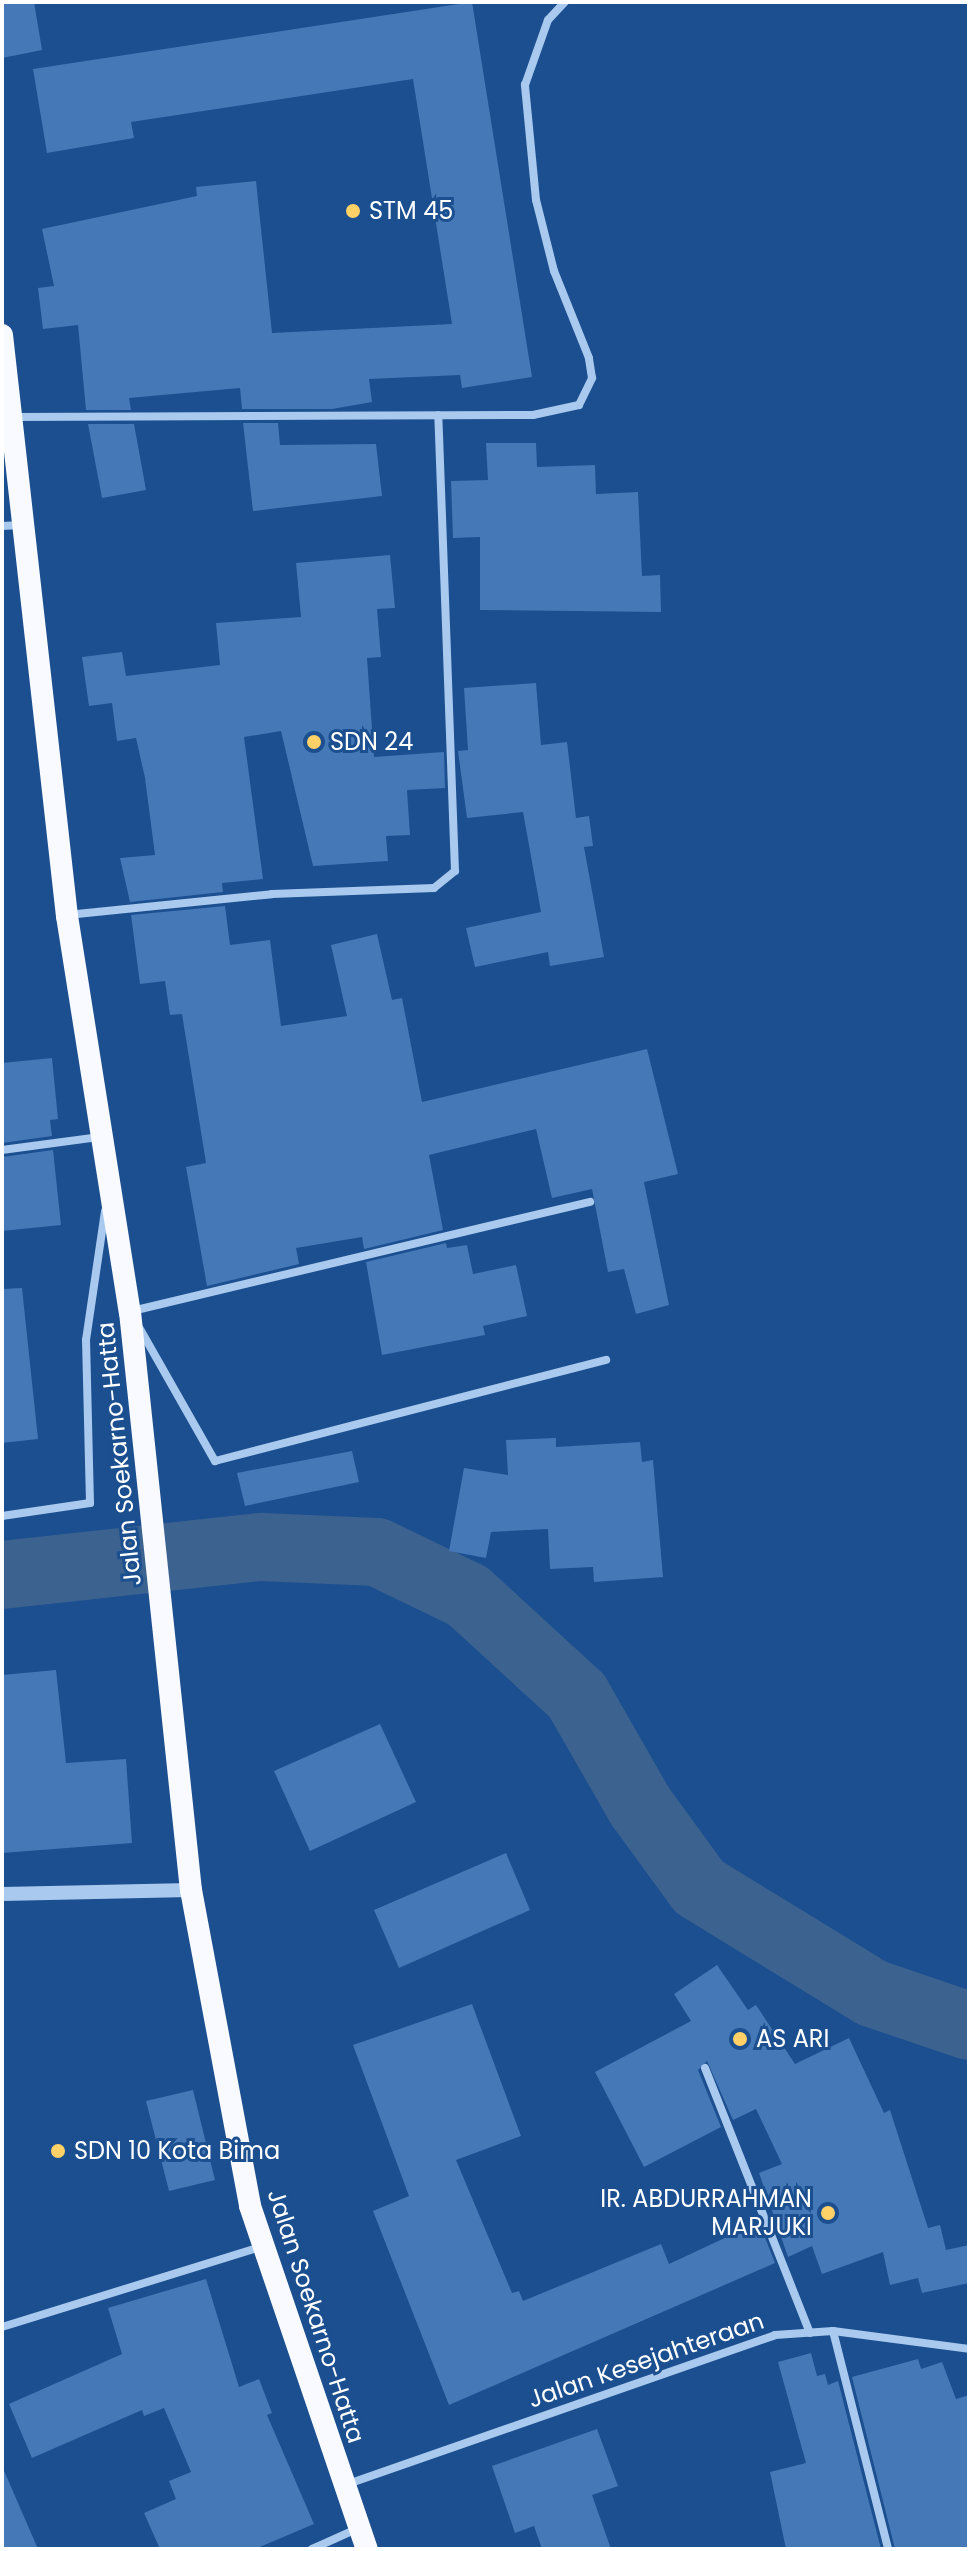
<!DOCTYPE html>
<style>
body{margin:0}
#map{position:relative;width:971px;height:2551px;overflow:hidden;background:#1b4f8f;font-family:Poppins,sans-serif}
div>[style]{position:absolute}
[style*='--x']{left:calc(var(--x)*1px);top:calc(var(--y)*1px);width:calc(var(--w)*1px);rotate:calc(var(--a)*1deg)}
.river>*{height:68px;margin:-34px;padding:0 34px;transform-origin:34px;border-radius:34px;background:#3c6290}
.building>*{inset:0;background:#4478b7}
.minor>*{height:8px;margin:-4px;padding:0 4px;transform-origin:4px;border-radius:4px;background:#a9c9ee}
.tertiary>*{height:14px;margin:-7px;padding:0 7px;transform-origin:7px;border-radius:7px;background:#a9c9ee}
.trunk>*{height:22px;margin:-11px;padding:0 11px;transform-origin:11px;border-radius:11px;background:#f8faff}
.dots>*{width:22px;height:22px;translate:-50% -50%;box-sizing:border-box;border:4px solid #1b4f8f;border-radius:50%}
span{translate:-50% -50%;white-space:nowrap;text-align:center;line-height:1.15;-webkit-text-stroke:6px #1b4f8f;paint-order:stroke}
.poi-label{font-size:24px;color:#fff}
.left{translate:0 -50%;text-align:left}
.right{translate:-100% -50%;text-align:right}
.street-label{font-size:24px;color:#fff}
.frame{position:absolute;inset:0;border:4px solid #fff;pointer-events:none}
</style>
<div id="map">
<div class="river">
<div style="--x:2;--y:1575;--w:261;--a:-6.2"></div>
<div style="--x:261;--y:1547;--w:116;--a:2.5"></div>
<div style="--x:377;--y:1552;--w:101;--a:25.8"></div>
<div style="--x:468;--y:1596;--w:148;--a:42.5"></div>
<div style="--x:577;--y:1696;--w:127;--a:60.2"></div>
<div style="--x:640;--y:1806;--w:100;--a:53.9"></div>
<div style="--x:699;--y:1887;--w:203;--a:31.5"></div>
<div style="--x:872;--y:1993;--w:102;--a:18.8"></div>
</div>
<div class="building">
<div style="clip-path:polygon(2px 2px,34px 2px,42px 50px,2px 58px)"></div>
<div style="clip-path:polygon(472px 2px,532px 377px,462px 388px,460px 375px,369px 379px,372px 402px,332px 409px,242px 409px,240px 388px,129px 398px,131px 410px,86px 410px,78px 325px,43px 329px,38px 288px,54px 286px,42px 229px,197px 196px,196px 187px,256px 181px,272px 333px,452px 324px,413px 79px,131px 122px,134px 138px,47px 153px,33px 69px)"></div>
<div style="clip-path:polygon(243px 423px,278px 423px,280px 445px,376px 444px,382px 496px,253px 511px)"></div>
<div style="clip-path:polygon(88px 424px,134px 424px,146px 490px,102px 498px)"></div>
<div style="clip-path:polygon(486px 443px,536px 443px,537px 467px,595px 465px,596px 494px,638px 492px,642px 576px,660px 575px,661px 612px,480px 610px,480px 537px,453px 538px,451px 481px,488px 480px)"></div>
<div style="clip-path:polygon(390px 555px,395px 608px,377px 609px,381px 657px,367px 658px,374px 757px,444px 752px,445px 788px,407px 790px,410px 835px,386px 836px,388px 861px,313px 866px,281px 731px,244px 737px,263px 879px,222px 883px,223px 892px,130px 902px,120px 858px,155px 855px,145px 778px,136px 738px,117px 741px,112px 703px,89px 706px,82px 657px,122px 652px,126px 676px,220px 665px,216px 623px,301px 617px,296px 563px)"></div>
<div style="clip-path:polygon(536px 683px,541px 745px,567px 742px,576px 818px,589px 816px,593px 846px,584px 847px,604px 957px,550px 966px,548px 952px,475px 967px,466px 928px,541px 912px,523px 812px,467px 818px,458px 751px,468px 750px,464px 688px)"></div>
<div style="clip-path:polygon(225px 906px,230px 945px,270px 940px,281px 1026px,347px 1016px,331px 945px,377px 934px,392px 1000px,402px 998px,422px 1102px,647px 1049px,678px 1174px,644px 1182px,669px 1305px,636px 1314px,624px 1269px,608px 1272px,592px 1189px,552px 1198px,536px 1129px,429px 1155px,443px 1230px,364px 1249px,362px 1237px,296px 1248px,299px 1264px,207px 1286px,186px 1167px,206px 1163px,182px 1014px,170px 1015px,165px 981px,140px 984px,131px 915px)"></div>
<div style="clip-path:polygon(52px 1058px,58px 1119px,50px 1120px,52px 1136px,2px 1143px,2px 1063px)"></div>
<div style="clip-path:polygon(53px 1150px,61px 1225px,2px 1231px,2px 1157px)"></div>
<div style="clip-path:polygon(446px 1243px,447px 1248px,467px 1245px,473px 1274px,516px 1265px,527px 1316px,483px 1326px,485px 1335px,382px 1355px,366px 1262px)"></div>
<div style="clip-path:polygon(22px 1288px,38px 1439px,2px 1443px,2px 1289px)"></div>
<div style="clip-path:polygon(556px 1438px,556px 1447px,640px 1442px,642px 1462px,653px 1460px,663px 1577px,594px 1582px,593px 1567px,550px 1569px,548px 1529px,491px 1532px,486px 1558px,449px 1551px,464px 1468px,508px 1475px,506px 1440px)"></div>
<div style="clip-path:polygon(352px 1451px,359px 1482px,245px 1506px,237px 1473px)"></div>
<div style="clip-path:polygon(56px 1670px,66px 1763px,126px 1759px,132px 1843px,2px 1853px,2px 1675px)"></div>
<div style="clip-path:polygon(380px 1724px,416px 1802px,310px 1851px,274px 1771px)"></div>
<div style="clip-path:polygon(506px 1853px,530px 1910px,399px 1968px,374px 1910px)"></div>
<div style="clip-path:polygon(717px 1965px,748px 2010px,756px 2005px,795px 2064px,849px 2038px,884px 2113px,890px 2110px,928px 2228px,940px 2225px,946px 2250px,969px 2245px,969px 2283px,922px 2293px,918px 2278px,890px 2285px,883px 2252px,822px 2274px,812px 2246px,788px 2257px,759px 2173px,782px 2164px,756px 2109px,733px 2120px,707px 2061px,698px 2070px,721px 2127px,644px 2167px,595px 2072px,691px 2021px,674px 1994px)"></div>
<div style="clip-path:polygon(472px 2004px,521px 2136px,456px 2160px,512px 2293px,519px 2291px,523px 2301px,661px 2244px,669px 2264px,759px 2222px,775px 2263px,449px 2405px,373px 2211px,409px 2196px,353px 2045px)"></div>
<div style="clip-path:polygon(193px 2090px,215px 2180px,169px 2191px,146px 2101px)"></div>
<div style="clip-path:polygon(206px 2279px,239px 2387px,259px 2379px,272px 2413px,267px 2415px,314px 2524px,255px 2549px,160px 2549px,144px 2513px,176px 2499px,169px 2481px,191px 2472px,164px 2408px,144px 2416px,142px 2410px,32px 2458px,9px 2404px,122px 2354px,108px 2308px)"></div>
<div style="clip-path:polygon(811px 2353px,817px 2376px,825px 2374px,828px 2385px,838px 2381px,881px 2549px,786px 2549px,770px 2472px,806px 2463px,778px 2362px)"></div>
<div style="clip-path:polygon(918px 2359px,921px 2369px,942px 2362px,956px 2399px,969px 2395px,969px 2549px,895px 2549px,852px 2377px)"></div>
<div style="clip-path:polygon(597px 2429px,618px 2486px,592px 2495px,611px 2549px,542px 2549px,534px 2526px,515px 2533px,492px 2466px)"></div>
<div style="clip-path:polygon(2px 2466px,38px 2549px,2px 2549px)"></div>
</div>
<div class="minor">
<div style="--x:15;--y:417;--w:518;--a:-0.22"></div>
<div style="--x:533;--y:415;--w:47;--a:-12.3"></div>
<div style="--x:579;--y:405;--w:30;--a:-64"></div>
<div style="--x:592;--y:378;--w:20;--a:-99"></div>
<div style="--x:589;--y:358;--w:94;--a:-111.9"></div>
<div style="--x:554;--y:271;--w:73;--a:-104.2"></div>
<div style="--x:536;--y:200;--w:116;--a:-95.5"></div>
<div style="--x:525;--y:85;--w:69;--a:-70.5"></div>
<div style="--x:548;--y:20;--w:25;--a:-47"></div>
<div style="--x:2;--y:526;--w:19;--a:-3"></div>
<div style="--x:67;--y:915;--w:206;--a:-5.8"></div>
<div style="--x:272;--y:894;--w:162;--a:-2.1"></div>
<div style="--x:434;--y:888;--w:27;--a:-39"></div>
<div style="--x:455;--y:871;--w:456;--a:-92.1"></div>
<div style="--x:2;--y:1150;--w:99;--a:-7.6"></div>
<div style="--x:132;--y:1311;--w:471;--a:-13.4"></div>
<div style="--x:140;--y:1329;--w:152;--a:60.4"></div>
<div style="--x:215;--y:1461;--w:404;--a:-14.5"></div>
<div style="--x:2;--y:1516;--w:89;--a:-8.4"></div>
<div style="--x:90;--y:1503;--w:163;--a:-91.4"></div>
<div style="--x:86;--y:1340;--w:130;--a:-81.6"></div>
<div style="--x:705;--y:2068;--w:285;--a:68.4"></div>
<div style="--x:2;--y:2327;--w:271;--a:-17.2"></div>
<div style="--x:833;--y:2331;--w:225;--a:75.8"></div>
<div style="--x:345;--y:2485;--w:455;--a:-19.2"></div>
<div style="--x:775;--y:2335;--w:58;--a:-3.9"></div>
<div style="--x:833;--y:2331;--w:137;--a:7.5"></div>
<div style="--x:312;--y:2549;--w:51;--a:-24.1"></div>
</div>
<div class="tertiary">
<div style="--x:2;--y:1894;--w:189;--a:-1.2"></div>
</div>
<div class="trunk">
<div style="--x:2;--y:335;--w:585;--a:83.62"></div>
<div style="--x:67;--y:916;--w:401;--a:81"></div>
<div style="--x:130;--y:1312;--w:581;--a:83.98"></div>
<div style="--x:191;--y:1890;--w:321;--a:79.4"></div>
<div style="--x:250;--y:2206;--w:362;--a:71.2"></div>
</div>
<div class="dots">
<div style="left:353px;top:211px;background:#ffd166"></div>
<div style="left:314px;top:742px;background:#ffd166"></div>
<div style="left:740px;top:2039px;background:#ffd166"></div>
<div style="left:58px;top:2151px;background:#ffd166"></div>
<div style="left:828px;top:2213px;background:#ffd166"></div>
</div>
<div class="poi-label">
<span class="left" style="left:369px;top:211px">STM 45</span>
<span class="left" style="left:330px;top:742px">SDN 24</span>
<span class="left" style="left:756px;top:2039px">AS ARI</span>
<span class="left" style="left:74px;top:2151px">SDN 10 Kota Bima</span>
<span class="right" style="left:812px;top:2213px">IR. ABDURRAHMAN<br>MARJUKI</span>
</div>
<div class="street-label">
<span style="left:119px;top:1454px;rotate:-96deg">Jalan Soekarno-Hatta</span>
<span style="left:316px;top:2316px;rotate:72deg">Jalan Soekarno-Hatta</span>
<span style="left:646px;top:2360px;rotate:-19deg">Jalan Kesejahteraan</span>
</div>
<div class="frame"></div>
</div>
